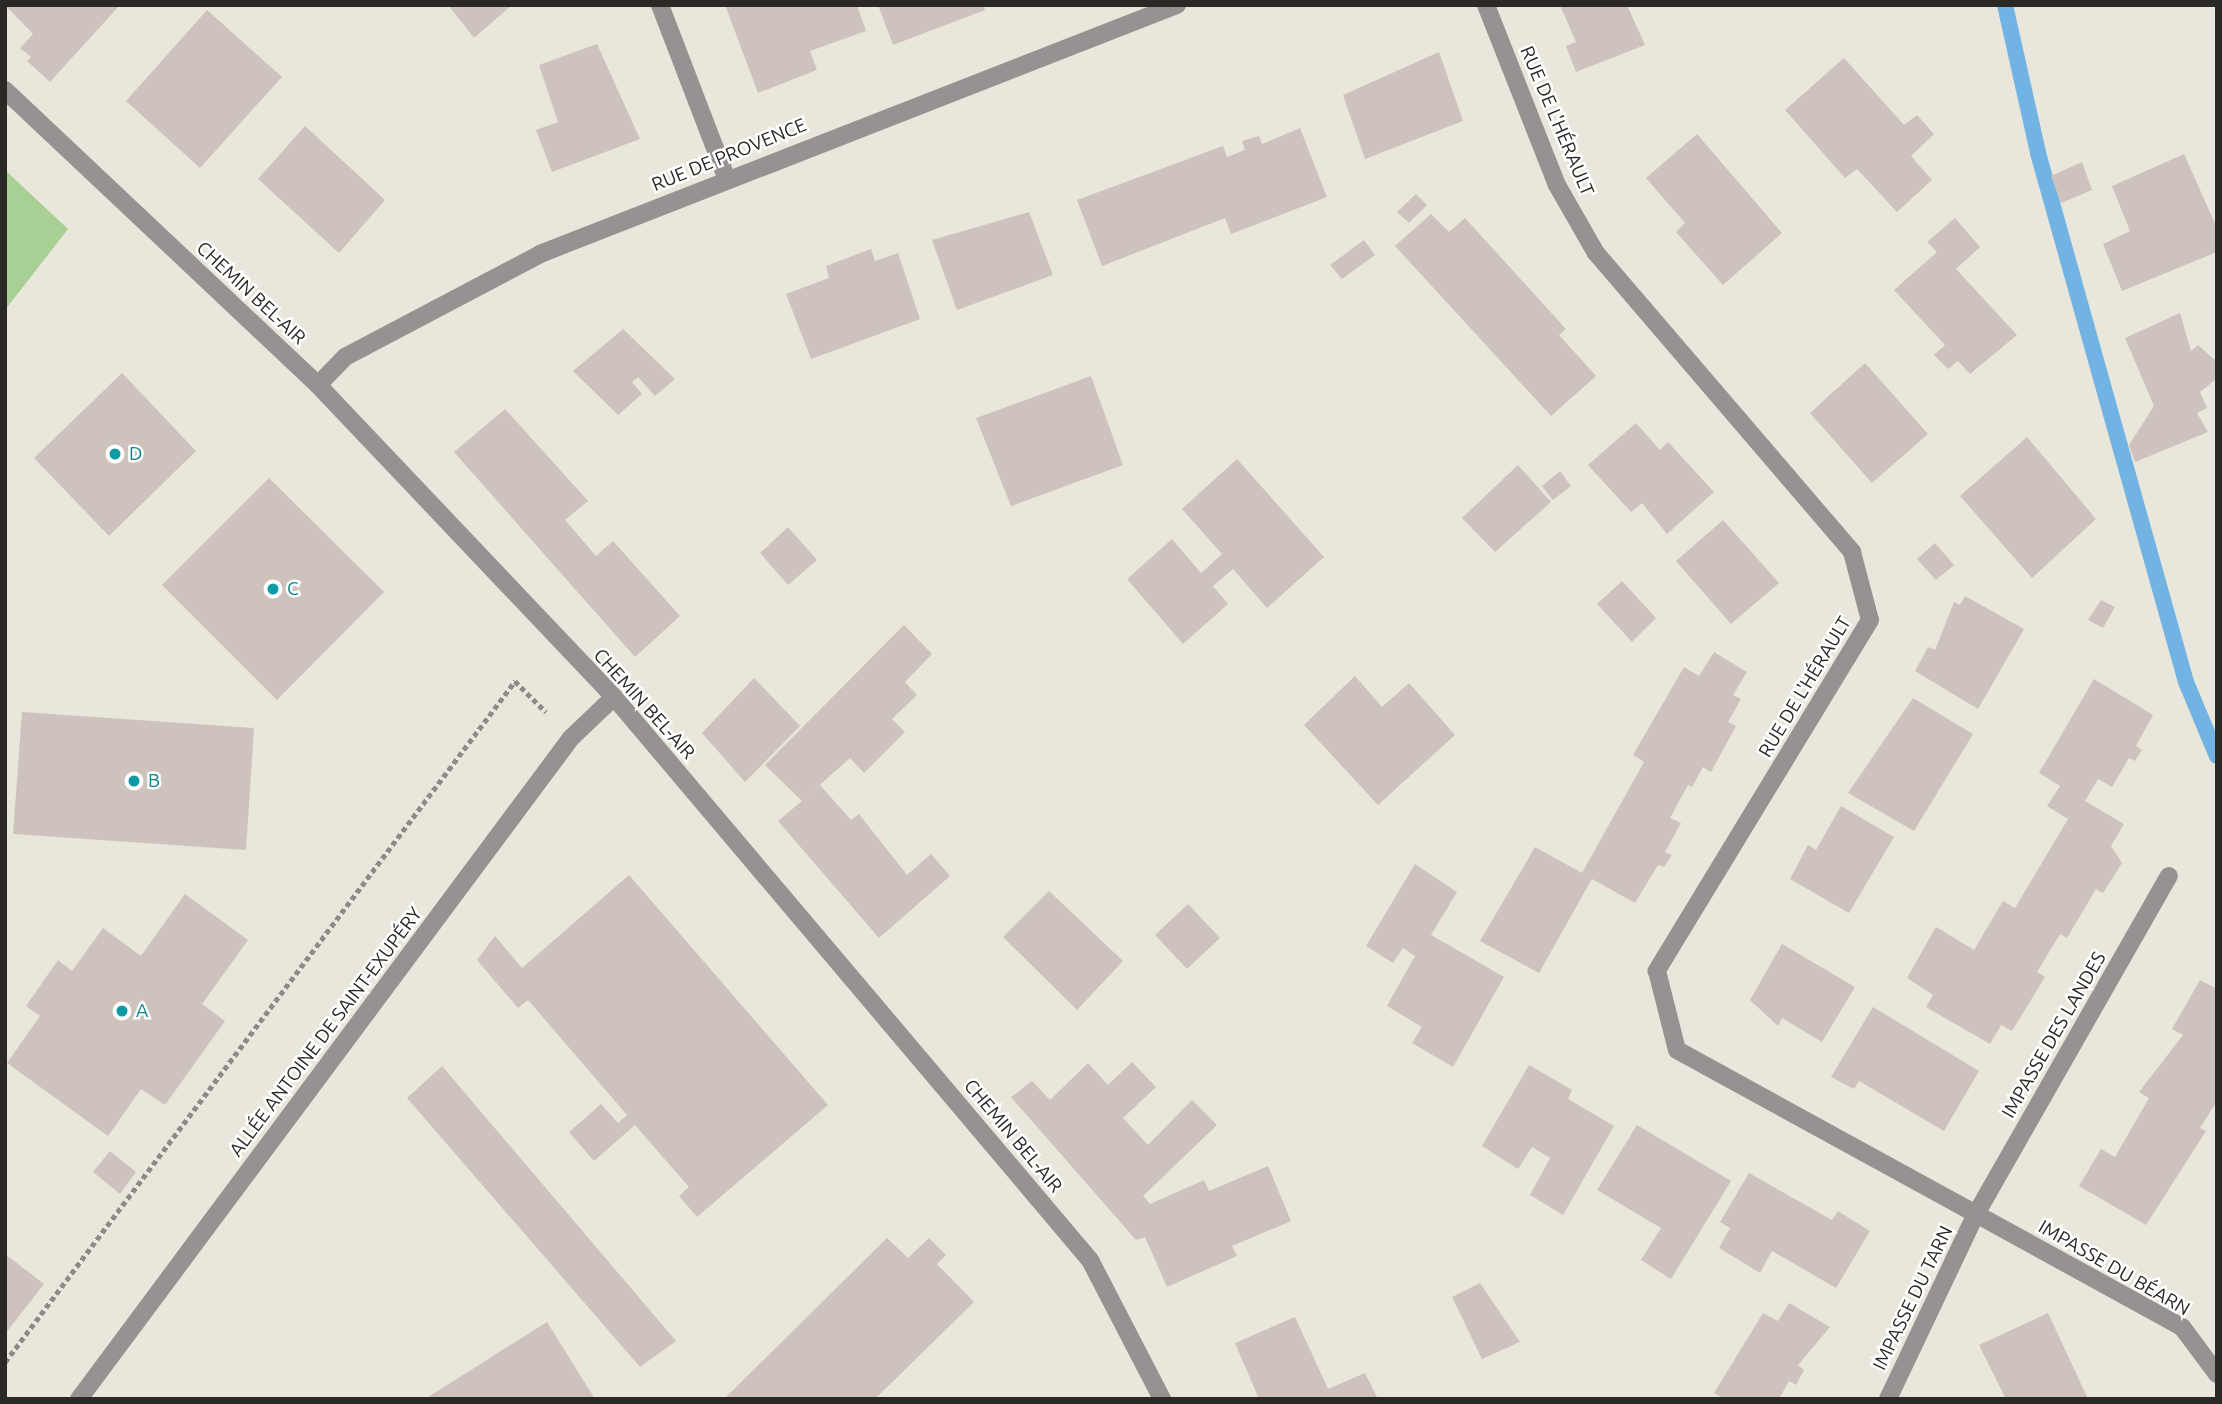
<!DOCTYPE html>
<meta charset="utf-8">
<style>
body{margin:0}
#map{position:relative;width:2222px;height:1404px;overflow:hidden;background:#e9e6db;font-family:Ubuntu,sans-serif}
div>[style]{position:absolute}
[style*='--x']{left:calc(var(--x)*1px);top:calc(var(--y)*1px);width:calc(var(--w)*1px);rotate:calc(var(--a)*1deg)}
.green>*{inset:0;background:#a9d094}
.stream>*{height:16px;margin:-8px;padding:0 8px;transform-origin:8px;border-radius:8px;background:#71b3e2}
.building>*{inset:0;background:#cec3bc}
.path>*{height:4.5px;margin-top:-2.25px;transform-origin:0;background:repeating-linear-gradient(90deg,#8d8b83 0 5px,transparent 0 8.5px)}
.minor>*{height:18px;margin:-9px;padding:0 9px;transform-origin:9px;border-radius:9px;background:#979192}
.dots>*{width:19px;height:19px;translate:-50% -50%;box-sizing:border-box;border:4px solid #fff;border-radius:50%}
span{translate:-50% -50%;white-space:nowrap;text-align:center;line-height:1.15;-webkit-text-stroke:5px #fff;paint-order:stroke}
.street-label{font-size:19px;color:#2a2925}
.culture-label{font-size:19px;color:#0d838f}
.left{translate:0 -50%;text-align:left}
.frame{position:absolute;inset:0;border:7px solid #2a2925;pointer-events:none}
</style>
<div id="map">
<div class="green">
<div style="clip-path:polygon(5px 170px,68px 229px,5px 310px)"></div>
</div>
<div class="stream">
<div style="--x:2005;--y:5;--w:152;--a:77.4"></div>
<div style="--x:2038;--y:153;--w:549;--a:74.37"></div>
<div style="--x:2186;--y:682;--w:80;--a:67.3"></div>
</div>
<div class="building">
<div style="clip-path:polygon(5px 5px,120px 5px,50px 82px,27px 61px,31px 57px,20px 48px,33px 34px)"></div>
<div style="clip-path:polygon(448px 5px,512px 5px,474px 38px)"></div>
<div style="clip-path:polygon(725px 5px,857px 5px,866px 31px,810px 51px,817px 70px,758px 93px)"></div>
<div style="clip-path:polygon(878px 5px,983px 5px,985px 10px,893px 45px)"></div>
<div style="clip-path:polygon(1560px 5px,1627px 5px,1645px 45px,1576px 72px,1566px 46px,1576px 42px)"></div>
<div style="clip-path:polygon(207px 10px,282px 77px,200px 168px,126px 101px)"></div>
<div style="clip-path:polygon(597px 44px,640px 139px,552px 172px,536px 130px,558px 122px,539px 65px)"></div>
<div style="clip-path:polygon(1439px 52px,1463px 121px,1365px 159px,1343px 95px)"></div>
<div style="clip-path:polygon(1844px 58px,1904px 125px,1917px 115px,1934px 134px,1911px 156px,1932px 180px,1897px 212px,1857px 169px,1845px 178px,1785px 110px)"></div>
<div style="clip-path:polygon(305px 126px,385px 200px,339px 253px,258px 179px)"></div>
<div style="clip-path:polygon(1300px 128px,1327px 197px,1231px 234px,1225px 218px,1102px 266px,1077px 200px,1223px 146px,1227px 157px,1245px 150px,1242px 141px,1259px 136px,1262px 144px)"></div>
<div style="clip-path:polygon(1697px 134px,1782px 233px,1723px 285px,1676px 232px,1685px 223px,1646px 178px)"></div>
<div style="clip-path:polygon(2184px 154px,2217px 228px,2217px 252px,2122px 291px,2103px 244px,2130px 231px,2112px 186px)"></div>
<div style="clip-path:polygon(2082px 162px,2092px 190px,2061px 203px,2051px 176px)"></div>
<div style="clip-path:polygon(1416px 194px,1427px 205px,1409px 223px,1397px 212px)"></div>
<div style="clip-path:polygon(1029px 212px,1053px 275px,957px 310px,932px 240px)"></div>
<div style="clip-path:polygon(1431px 214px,1449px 232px,1465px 218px,1566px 329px,1559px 335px,1596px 376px,1551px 416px,1395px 246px)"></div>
<div style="clip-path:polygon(1955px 218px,1980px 247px,1956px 269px,2017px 335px,1970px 374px,1958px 361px,1948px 369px,1934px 355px,1945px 345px,1894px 290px,1937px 252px,1927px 242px)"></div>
<div style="clip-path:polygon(1364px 240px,1375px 255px,1342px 279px,1330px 265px)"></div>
<div style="clip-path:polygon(871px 249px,875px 261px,898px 253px,920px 319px,811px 359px,786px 294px,829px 278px,826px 266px)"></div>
<div style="clip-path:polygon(2180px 313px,2191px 351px,2198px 345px,2216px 361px,2215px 380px,2200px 392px,2207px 408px,2197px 413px,2208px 432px,2135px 462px,2129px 445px,2154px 406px,2125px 338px)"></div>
<div style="clip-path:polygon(623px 329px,675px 379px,655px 396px,638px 377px,632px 382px,642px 394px,618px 415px,573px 371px)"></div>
<div style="clip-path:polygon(1865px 363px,1928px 434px,1872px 483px,1810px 413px)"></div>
<div style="clip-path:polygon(122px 373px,196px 451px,109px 536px,34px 458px)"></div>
<div style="clip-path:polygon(1091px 376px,1123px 465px,1011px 506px,976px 418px)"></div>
<div style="clip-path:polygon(505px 409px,588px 501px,565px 520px,596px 556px,613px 541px,680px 616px,635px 657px,454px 452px)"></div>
<div style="clip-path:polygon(1636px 423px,1660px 450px,1668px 442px,1714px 492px,1667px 534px,1642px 503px,1631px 512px,1588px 465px)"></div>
<div style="clip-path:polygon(2027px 437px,2096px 519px,2032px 578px,1960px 496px)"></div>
<div style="clip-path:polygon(1237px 459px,1324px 557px,1267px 608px,1233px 569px,1213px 586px,1228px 604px,1183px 644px,1127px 579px,1172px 539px,1201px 573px,1222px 554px,1182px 509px)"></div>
<div style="clip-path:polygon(1518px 465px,1551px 502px,1495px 552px,1462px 518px)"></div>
<div style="clip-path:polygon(1560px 471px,1571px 486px,1553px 500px,1542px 486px)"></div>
<div style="clip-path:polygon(269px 478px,384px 592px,277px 700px,162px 585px)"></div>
<div style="clip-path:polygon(1723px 520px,1779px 583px,1731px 624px,1676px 561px)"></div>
<div style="clip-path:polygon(788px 527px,817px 560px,788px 585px,760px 553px)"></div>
<div style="clip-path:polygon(1935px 543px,1954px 565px,1936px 580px,1917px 559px)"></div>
<div style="clip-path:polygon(1622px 581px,1656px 618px,1632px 642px,1597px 604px)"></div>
<div style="clip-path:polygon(1965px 596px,2024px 629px,1978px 709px,1915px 671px,1928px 647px,1935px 650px,1954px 602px,1960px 605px)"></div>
<div style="clip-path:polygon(2101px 600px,2115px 607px,2103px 628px,2088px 620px)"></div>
<div style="clip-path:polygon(904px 625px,932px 654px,905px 682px,917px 695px,892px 719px,905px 732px,864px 773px,850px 758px,804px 799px,820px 785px,851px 820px,859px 814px,907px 875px,931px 854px,950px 876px,879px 938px,778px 821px,802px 801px,765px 765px)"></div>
<div style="clip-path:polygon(1714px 652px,1747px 672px,1733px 695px,1741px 699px,1728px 722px,1736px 726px,1711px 772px,1703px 767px,1692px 787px,1688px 785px,1670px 818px,1681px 823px,1665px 852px,1672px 855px,1664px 867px,1658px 865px,1635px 903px,1592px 879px,1539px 973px,1480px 941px,1535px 847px,1582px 873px,1644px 762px,1633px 755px,1684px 667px,1699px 676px)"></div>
<div style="clip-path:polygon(1355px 676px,1382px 707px,1409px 683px,1455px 735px,1378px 805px,1304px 725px)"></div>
<div style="clip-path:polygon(754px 678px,800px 726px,745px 782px,702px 733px)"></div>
<div style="clip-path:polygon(2094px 679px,2153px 715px,2136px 746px,2142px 750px,2135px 761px,2129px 758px,2112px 787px,2098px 779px,2085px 801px,2124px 824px,2111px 846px,2122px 863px,2103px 893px,2096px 889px,2067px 938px,2060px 934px,2037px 972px,2045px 977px,2012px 1031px,2001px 1025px,1990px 1044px,1926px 1007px,1933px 995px,1907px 978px,1936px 927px,1974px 950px,2003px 901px,2015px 908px,2068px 819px,2047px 806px,2060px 786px,2039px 773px)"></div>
<div style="clip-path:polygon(1913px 698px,1973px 734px,1914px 831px,1848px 793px)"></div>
<div style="clip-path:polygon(22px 712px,254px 728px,246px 850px,13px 834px)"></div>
<div style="clip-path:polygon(1841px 806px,1894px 837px,1849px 913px,1790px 879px,1808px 845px,1816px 850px)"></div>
<div style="clip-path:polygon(1415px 864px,1457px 892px,1431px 935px,1504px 977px,1453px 1067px,1412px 1043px,1422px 1027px,1387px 1006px,1415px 956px,1403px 948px,1393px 963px,1366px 946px)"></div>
<div style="clip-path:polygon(629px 875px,828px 1105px,697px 1217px,679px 1196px,689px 1187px,635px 1125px,594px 1161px,569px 1132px,601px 1104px,618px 1123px,627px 1115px,528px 1000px,518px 1008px,477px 960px,495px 936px,522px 968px)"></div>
<div style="clip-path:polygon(1049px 891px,1123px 961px,1077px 1010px,1003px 937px)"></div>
<div style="clip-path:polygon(185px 894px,248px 940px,202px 1004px,225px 1021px,165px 1105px,141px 1089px,108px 1136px,7px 1063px,40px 1016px,26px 1006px,58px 960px,72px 971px,103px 928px,141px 956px)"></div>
<div style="clip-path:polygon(1188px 904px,1220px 938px,1187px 969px,1155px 935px)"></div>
<div style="clip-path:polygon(1782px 944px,1855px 987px,1822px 1042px,1782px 1018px,1778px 1026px,1750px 1000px)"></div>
<div style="clip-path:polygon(2200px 980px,2217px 989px,2217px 1101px,2200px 1128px,2206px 1131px,2146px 1225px,2079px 1186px,2101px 1149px,2115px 1157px,2149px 1098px,2139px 1092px,2183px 1035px,2172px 1029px)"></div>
<div style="clip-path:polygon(1873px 1007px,1979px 1071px,1944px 1131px,1859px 1081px,1854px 1089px,1831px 1077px)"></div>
<div style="clip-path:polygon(1132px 1062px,1156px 1087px,1123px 1118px,1148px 1145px,1192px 1100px,1217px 1125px,1143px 1196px,1150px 1204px,1204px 1180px,1209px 1191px,1268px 1166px,1291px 1221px,1232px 1246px,1237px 1256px,1167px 1287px,1145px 1237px,1136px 1240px,1011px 1097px,1032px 1081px,1050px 1100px,1088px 1063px,1108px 1085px)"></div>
<div style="clip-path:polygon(1529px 1065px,1572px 1090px,1568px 1099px,1614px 1126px,1563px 1215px,1530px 1195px,1550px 1158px,1532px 1147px,1518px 1169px,1482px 1146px)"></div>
<div style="clip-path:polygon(442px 1066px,676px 1341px,640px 1367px,407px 1098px)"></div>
<div style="clip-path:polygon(1637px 1125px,1731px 1181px,1671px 1279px,1641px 1260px,1661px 1228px,1597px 1190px)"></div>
<div style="clip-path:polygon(110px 1151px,136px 1172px,120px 1194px,93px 1172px)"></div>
<div style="clip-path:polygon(1749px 1173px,1832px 1220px,1838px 1211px,1870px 1231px,1836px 1288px,1772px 1251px,1760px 1273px,1719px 1248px,1730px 1228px,1720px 1222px)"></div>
<div style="clip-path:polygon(887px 1238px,908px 1258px,929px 1238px,946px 1255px,937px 1264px,974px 1302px,875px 1399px,724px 1399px)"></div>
<div style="clip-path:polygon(5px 1254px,44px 1284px,5px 1334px)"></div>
<div style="clip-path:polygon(1480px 1283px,1520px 1342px,1482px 1359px,1452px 1297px)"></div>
<div style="clip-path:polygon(1789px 1303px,1830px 1327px,1798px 1365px,1804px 1370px,1796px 1385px,1789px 1381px,1779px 1399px,1724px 1399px,1714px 1393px,1763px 1313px,1778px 1321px)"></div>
<div style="clip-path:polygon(2048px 1313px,2088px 1399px,2006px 1399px,1979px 1345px)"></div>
<div style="clip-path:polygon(1295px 1317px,1328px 1389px,1365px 1373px,1378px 1399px,1259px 1399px,1235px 1343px)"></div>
<div style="clip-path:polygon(547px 1322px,595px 1399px,425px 1399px)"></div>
</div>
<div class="path">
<div style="--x:5;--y:1362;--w:851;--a:-53.17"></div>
<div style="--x:515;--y:681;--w:44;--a:45"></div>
</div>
<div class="minor">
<div style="--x:660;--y:5;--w:184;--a:69"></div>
<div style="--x:1486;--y:5;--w:193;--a:68.5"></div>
<div style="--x:1557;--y:185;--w:78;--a:60.2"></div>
<div style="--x:1596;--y:253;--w:394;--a:49.4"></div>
<div style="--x:1852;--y:552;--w:70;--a:75.2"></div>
<div style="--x:1870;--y:620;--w:411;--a:121.3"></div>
<div style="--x:1657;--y:971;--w:81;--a:75.8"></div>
<div style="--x:1677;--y:1050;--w:576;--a:28.75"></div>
<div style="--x:2182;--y:1327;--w:59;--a:53.3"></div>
<div style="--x:5;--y:90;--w:430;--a:43.3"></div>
<div style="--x:318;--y:385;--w:430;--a:46.5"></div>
<div style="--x:614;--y:697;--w:737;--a:49.79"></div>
<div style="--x:1090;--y:1260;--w:157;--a:62.6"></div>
<div style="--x:318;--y:385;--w:39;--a:-46"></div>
<div style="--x:345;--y:357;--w:221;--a:-27.8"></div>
<div style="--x:540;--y:254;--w:684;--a:-21.35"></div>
<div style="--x:79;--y:1399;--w:824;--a:-53.34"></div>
<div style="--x:571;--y:738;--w:59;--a:-43.6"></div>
<div style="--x:1888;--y:1399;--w:205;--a:-64.6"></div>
<div style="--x:1976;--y:1214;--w:389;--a:-60.3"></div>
</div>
<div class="dots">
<div style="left:115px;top:454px;background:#0f9aa8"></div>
<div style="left:273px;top:589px;background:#0f9aa8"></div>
<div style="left:134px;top:781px;background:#0f9aa8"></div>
<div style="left:122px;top:1011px;background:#0f9aa8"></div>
</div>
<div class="street-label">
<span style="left:1557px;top:121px;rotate:67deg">RUE DE L'HÉRAULT</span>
<span style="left:729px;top:155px;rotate:-22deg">RUE DE PROVENCE</span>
<span style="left:251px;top:293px;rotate:43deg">CHEMIN BEL-AIR</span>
<span style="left:1805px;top:687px;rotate:-59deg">RUE DE L'HÉRAULT</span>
<span style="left:644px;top:704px;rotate:48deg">CHEMIN BEL-AIR</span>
<span style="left:326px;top:1032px;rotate:-53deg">ALLÉE ANTOINE DE SAINT-EXUPÉRY</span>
<span style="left:2054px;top:1035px;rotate:-60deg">IMPASSE DES LANDES</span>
<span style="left:1013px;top:1136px;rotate:50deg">CHEMIN BEL-AIR</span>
<span style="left:2114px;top:1268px;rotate:30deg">IMPASSE DU BÉARN</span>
<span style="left:1913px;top:1298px;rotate:-64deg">IMPASSE DU TARN</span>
</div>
<div class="culture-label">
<span class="left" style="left:129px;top:454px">D</span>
<span class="left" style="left:287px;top:589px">C</span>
<span class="left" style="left:148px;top:781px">B</span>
<span class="left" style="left:136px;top:1011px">A</span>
</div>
<div class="frame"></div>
</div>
